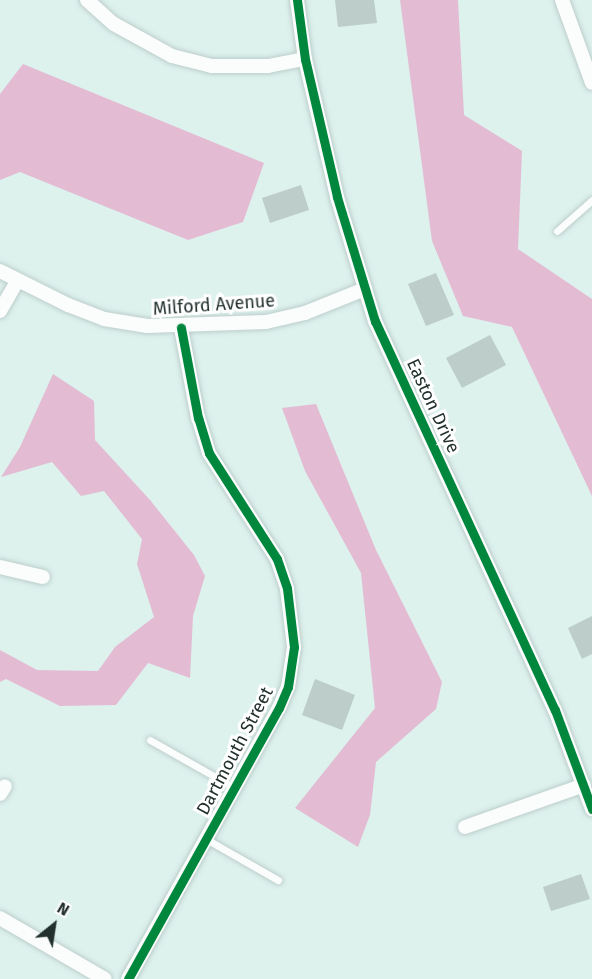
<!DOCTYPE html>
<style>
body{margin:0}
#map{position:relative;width:592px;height:979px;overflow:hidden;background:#ddf1ed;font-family:"Fira Sans",sans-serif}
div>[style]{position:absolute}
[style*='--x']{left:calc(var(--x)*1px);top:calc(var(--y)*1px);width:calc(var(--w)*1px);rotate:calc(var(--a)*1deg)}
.forest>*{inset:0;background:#e3bcd4}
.building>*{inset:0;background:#bdcdca}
.roads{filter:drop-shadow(0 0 2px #bdcecb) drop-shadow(0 0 2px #bdcecb)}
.lane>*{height:7px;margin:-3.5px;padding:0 3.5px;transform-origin:3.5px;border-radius:3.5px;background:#fafdfc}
.street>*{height:14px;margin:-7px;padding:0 7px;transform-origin:7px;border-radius:7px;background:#fafdfc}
.cycleway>*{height:9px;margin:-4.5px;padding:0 4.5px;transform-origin:4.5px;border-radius:4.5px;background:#00873e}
span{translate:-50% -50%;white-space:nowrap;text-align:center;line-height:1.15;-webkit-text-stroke:6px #fff;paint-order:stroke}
.street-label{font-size:18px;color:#23312e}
.north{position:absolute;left:24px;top:895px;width:60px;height:60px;-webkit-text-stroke:4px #fff;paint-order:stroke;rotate:30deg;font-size:16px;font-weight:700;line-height:24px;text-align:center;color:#23312e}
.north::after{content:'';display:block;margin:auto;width:21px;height:27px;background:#23312e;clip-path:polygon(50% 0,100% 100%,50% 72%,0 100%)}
</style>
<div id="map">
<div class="forest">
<div style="clip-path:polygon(400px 0,458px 0,464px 115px,522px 151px,518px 249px,592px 299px,592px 496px,512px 327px,463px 316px,432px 241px)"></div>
<div style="clip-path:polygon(23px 64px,264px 163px,243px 222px,188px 240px,20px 172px,0 180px,0 94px)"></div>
<div style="clip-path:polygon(53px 374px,94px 401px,95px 440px,150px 500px,194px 555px,205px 576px,193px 616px,190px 678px,148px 663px,116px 705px,60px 706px,6px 679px,0 682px,0 650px,37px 670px,98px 671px,115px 647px,154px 617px,137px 564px,142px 539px,104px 491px,81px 496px,52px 462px,1px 477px,20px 447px)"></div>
<div style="clip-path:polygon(316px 404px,376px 550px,442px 682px,436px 709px,376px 762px,370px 815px,358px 847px,295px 808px,375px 708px,361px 573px,305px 471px,282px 408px)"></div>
</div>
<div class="building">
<div style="clip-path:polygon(335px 0,374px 0,377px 23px,338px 27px)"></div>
<div style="clip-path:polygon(301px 185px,309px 210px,270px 223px,262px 198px)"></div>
<div style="clip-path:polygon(436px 273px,454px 315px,426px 326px,408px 284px)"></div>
<div style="clip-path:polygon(490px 335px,506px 365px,462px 388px,446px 358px)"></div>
<div style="clip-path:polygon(592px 616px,592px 654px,582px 659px,568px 628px)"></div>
<div style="clip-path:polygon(315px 679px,355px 695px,342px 730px,302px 715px)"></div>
<div style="clip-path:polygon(581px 874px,590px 899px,551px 911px,543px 887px)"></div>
</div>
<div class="roads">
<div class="lane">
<div style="--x:557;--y:231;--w:47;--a:-41.5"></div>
<div style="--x:150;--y:740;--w:98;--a:29.5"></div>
<div style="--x:206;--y:839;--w:83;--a:29.7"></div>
</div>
<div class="street">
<div style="--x:87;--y:0;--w:36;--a:42"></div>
<div style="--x:114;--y:24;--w:66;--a:28.9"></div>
<div style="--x:172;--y:56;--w:41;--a:14"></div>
<div style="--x:212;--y:66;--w:56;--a:0"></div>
<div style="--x:268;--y:66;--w:38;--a:-11"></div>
<div style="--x:297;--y:0;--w:60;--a:82.3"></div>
<div style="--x:305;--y:59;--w:142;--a:76.9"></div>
<div style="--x:337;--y:197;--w:130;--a:73"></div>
<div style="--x:375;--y:321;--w:429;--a:65.2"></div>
<div style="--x:555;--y:710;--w:106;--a:69.5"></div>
<div style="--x:562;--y:0;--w:88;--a:70.1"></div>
<div style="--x:0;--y:271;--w:76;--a:26.6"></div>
<div style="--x:68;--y:305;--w:39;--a:21"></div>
<div style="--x:104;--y:319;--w:44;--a:9.2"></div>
<div style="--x:147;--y:326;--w:119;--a:-1.9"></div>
<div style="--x:266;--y:322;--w:40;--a:-13"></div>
<div style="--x:305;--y:313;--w:65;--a:-21.8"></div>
<div style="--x:0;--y:311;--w:34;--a:-60"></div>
<div style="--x:0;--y:567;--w:44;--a:13.1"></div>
<div style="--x:0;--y:794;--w:9;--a:-58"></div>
<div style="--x:465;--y:827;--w:126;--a:-19.4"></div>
<div style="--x:0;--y:918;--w:121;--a:30.2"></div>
<div style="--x:128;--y:979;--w:310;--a:-60.9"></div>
<div style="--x:279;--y:708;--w:23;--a:-67"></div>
<div style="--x:288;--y:687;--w:40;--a:-81.5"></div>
<div style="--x:294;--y:647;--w:59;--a:-96.8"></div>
<div style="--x:287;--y:588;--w:31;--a:-109"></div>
<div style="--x:277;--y:559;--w:126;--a:-122.7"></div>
<div style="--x:209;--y:453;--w:37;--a:-107"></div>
<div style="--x:198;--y:418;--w:92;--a:-100.7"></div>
</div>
</div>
<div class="cycleway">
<div style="--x:297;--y:0;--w:60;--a:82.3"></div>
<div style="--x:305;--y:59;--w:142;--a:76.9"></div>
<div style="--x:337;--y:197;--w:130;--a:73"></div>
<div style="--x:375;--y:321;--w:429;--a:65.2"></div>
<div style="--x:555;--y:710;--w:106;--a:69.5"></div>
<div style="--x:128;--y:979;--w:310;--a:-60.9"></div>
<div style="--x:279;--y:708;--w:23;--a:-67"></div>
<div style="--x:288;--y:687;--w:40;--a:-81.5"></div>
<div style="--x:294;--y:647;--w:59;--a:-96.8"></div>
<div style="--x:287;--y:588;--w:31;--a:-109"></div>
<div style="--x:277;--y:559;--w:126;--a:-122.7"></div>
<div style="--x:209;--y:453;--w:37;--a:-107"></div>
<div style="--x:198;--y:418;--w:92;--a:-100.7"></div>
</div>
<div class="street-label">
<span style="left:214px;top:305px;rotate:-4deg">Milford Avenue</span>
<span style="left:433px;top:406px;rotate:65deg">Easton Drive</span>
<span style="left:235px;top:751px;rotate:-62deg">Dartmouth Street</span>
</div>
<div class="north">N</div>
</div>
